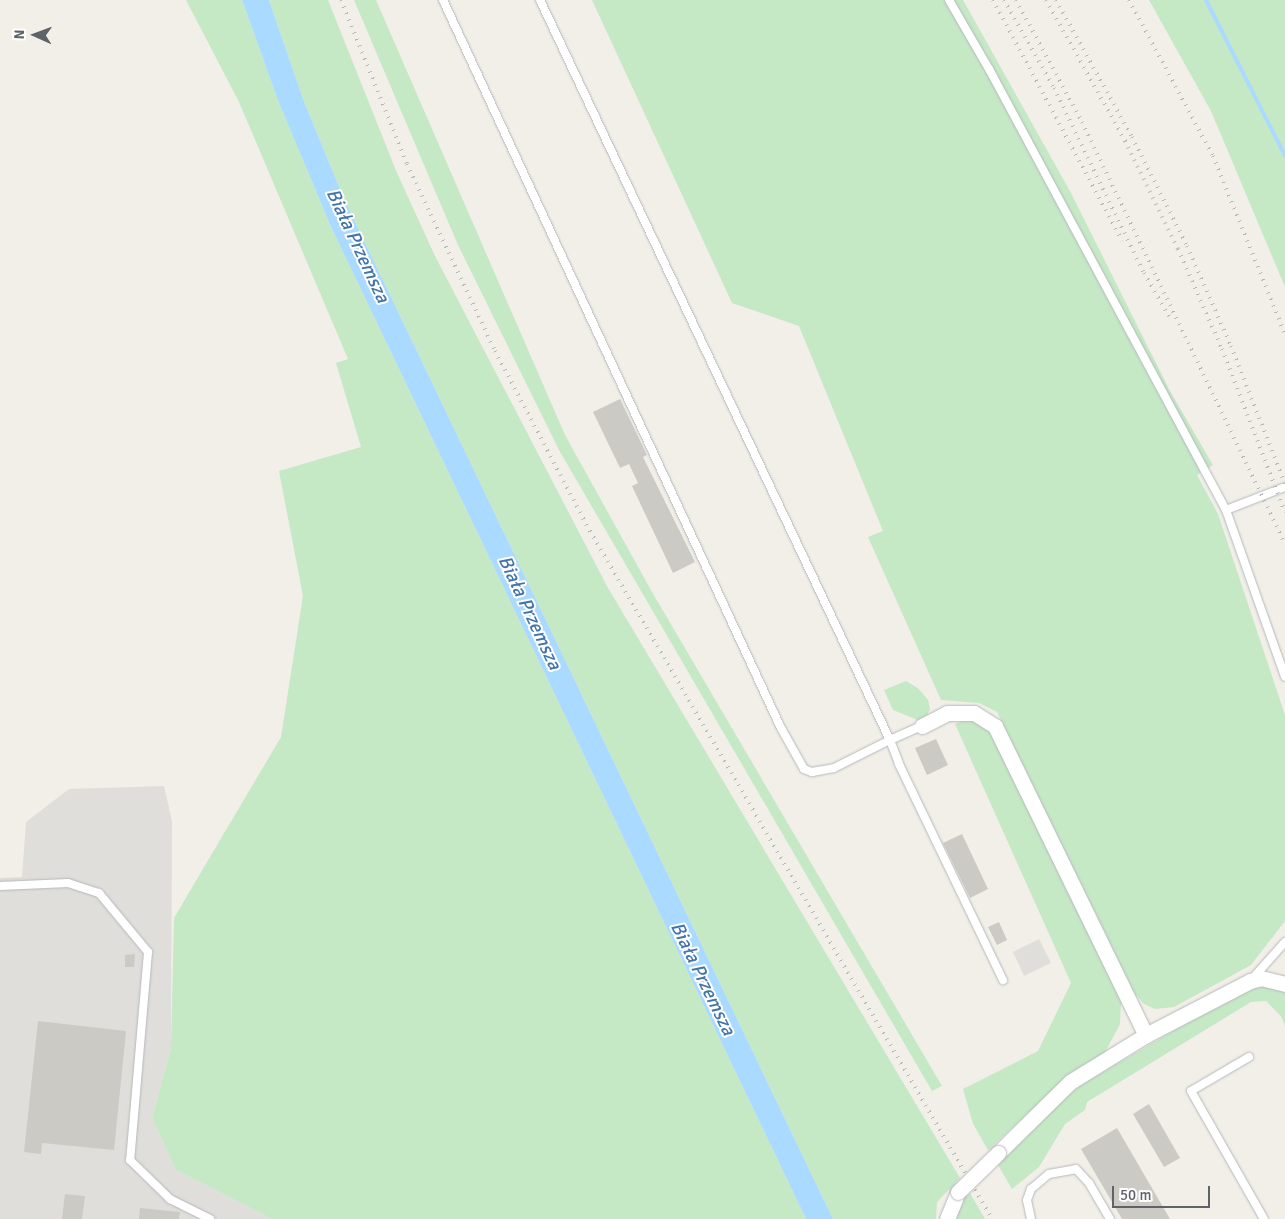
<!DOCTYPE html>
<meta charset="utf-8">
<style>
body{margin:0}
#map{position:relative;width:1285px;height:1219px;overflow:hidden;background:#f1efe8;font-family:Signika,sans-serif}
div>[style]{position:absolute}
[style*='--x']{left:calc(var(--x)*1px);top:calc(var(--y)*1px);width:calc(var(--w)*1px);rotate:calc(var(--a)*1deg)}
.industrial>*{inset:0;background:#e0deda}
.green>*{inset:0;background:#c5e8c5}
.water>*{inset:0;background:#aadaff}
.stream>*{height:4px;margin:-2px;padding:0 2px;transform-origin:2px;border-radius:2px;background:#aadaff}
.building>*{inset:0;background:#cccac5}
.roads{filter:drop-shadow(0 0 1px #b5b8bc) drop-shadow(0 0 1px #b5b8bc)}
.service>*{height:8px;margin:-4px;padding:0 4px;transform-origin:4px;border-radius:4px;background:#fff}
.minor>*{height:15px;margin:-7.5px;padding:0 7.5px;transform-origin:7.5px;border-radius:7.5px;background:#fff}
.rail>*{height:4px;margin-top:-2px;transform-origin:0;background:repeating-linear-gradient(90deg,#b6b7b8 0 1px,transparent 0 7px)}
.bridges{filter:drop-shadow(0 0 1px #b5b8bc) drop-shadow(0 0 1px #b5b8bc)}
.minor-bridge>*{height:15px;margin:-7.5px;padding:0 7.5px;transform-origin:7.5px;border-radius:7.5px;background:#fff}
span{translate:-50% -50%;white-space:nowrap;text-align:center;line-height:1.15;-webkit-text-stroke:4px #fff;paint-order:stroke}
.water-label{font-size:19px;color:#4174aa;font-style:italic}
.north{position:absolute;left:10px;top:10px;width:50px;height:50px;-webkit-text-stroke:4px #fff;paint-order:stroke;rotate:272deg;font-size:14px;font-weight:700;line-height:20px;text-align:center;color:#5f6368}
.north::after{content:'';display:block;margin:auto;width:18px;height:22px;background:#5f6368;clip-path:polygon(50% 0,100% 100%,50% 72%,0 100%)}
.scale{position:absolute;left:1112px;top:1186px;width:98px;height:22px;box-sizing:border-box;border:2px solid #5f6368;border-top:0;padding-left:6px;font-size:15px;line-height:18px;white-space:nowrap;color:#5f6368;-webkit-text-stroke:4px #fff;paint-order:stroke}
</style>
<div id="map">
<div class="industrial">
<div style="clip-path:polygon(164px 786px,172px 821px,171px 1048px,152px 1118px,176px 1170px,272px 1219px,0 1219px,0 878px,22px 877px,26px 822px,69px 789px)"></div>
<div style="clip-path:polygon(1039px 939px,1051px 963px,1024px 976px,1013px 952px)"></div>
</div>
<div class="green">
<div style="clip-path:polygon(186px 0,242px 0,279px 103px,331px 227px,806px 1219px,272px 1219px,176px 1170px,152px 1118px,171px 1048px,174px 918px,281px 737px,303px 596px,279px 471px,361px 447px,336px 363px,348px 359px,239px 102px)"></div>
<div style="clip-path:polygon(269px 0,328px 0,397px 173px,435px 256px,608px 588px,960px 1178px,937px 1202px,936px 1219px,833px 1219px,344px 199px,303px 99px)"></div>
<div style="clip-path:polygon(354px 0,376px 0,565px 435px,652px 592px,942px 1086px,932px 1091px,559px 450px,458px 245px)"></div>
<div style="clip-path:polygon(592px 0,963px 0,1071px 193px,1170px 391px,1213px 465px,1197px 475px,1218px 514px,1285px 715px,1285px 921px,1251px 965px,1174px 1007px,1155px 1009px,1144px 1004px,1135px 994px,997px 712px,979px 703px,941px 700px,868px 537px,883px 531px,799px 326px,732px 303px)"></div>
<div style="clip-path:polygon(1149px 0,1285px 0,1285px 287px,1211px 111px)"></div>
<div style="clip-path:polygon(906px 681px,919px 689px,928px 700px,930px 709px,926px 718px,920px 721px,893px 710px,884px 690px)"></div>
<div style="clip-path:polygon(967px 719px,980px 719px,988px 726px,1121px 1002px,1120px 1024px,1104px 1054px,1064px 1080px,988px 1150px,973px 1124px,963px 1089px,1038px 1051px,1071px 983px,955px 724px)"></div>
<div style="clip-path:polygon(1260px 986px,1285px 990px,1285px 1026px,1281px 1016px,1266px 1001px,1251px 1002px,1087px 1102px,1085px 1110px,1065px 1124px,1039px 1167px,1012px 1189px,998px 1165px,1061px 1102px,1079px 1086px,1149px 1045px,1239px 993px)"></div>
<div style="clip-path:polygon(970px 1193px,985px 1219px,954px 1219px,957px 1206px)"></div>
</div>
<div class="water">
<div style="clip-path:polygon(242px 0,269px 0,303px 99px,344px 199px,833px 1219px,806px 1219px,331px 227px,279px 103px)"></div>
</div>
<div class="stream">
<div style="--x:1206;--y:0;--w:175;--a:63.1"></div>
</div>
<div class="building">
<div style="clip-path:polygon(620px 399px,647px 455px,643px 457px,695px 562px,673px 573px,632px 486px,638px 483px,629px 464px,620px 468px,593px 412px)"></div>
<div style="clip-path:polygon(936px 739px,948px 765px,927px 775px,915px 748px)"></div>
<div style="clip-path:polygon(962px 834px,988px 889px,970px 898px,943px 843px)"></div>
<div style="clip-path:polygon(999px 922px,1007px 940px,997px 945px,988px 927px)"></div>
<div style="clip-path:polygon(135px 954px,134px 967px,125px 967px,125px 955px)"></div>
<div style="clip-path:polygon(38px 1021px,126px 1031px,114px 1150px,42px 1143px,41px 1154px,24px 1152px)"></div>
<div style="clip-path:polygon(1149px 1104px,1180px 1158px,1164px 1167px,1133px 1114px)"></div>
<div style="clip-path:polygon(1117px 1128px,1170px 1219px,1122px 1219px,1081px 1149px)"></div>
<div style="clip-path:polygon(65px 1194px,85px 1196px,82px 1219px,62px 1219px)"></div>
<div style="clip-path:polygon(140px 1208px,180px 1212px,179px 1219px,139px 1219px)"></div>
</div>
<div class="roads">
<div class="service">
<div style="--x:443;--y:0;--w:803;--a:65.1"></div>
<div style="--x:781;--y:728;--w:47;--a:60.7"></div>
<div style="--x:804;--y:769;--w:9;--a:21"></div>
<div style="--x:812;--y:772;--w:22;--a:-10"></div>
<div style="--x:834;--y:768;--w:63;--a:-26.6"></div>
<div style="--x:890;--y:740;--w:26;--a:69"></div>
<div style="--x:899;--y:764;--w:240;--a:64.3"></div>
<div style="--x:540;--y:0;--w:819;--a:64.69"></div>
<div style="--x:890;--y:740;--w:35;--a:-24"></div>
<div style="--x:949;--y:0;--w:80;--a:59.9"></div>
<div style="--x:989;--y:69;--w:501;--a:61.75"></div>
<div style="--x:1226;--y:510;--w:177;--a:70.5"></div>
<div style="--x:1226;--y:510;--w:63;--a:-21.3"></div>
<div style="--x:0;--y:886;--w:68;--a:-2.5"></div>
<div style="--x:68;--y:883;--w:33;--a:18"></div>
<div style="--x:99;--y:893;--w:77;--a:50.3"></div>
<div style="--x:148;--y:952;--w:209;--a:94.9"></div>
<div style="--x:130;--y:1160;--w:56;--a:44.3"></div>
<div style="--x:170;--y:1199;--w:45;--a:26.6"></div>
<div style="--x:1253;--y:978;--w:48;--a:-48.4"></div>
<div style="--x:1249;--y:1057;--w:67;--a:149.6"></div>
<div style="--x:1191;--y:1091;--w:147;--a:60.3"></div>
<div style="--x:1031;--y:1219;--w:19;--a:-102"></div>
<div style="--x:1027;--y:1200;--w:12;--a:-70"></div>
<div style="--x:1031;--y:1189;--w:23;--a:-40"></div>
<div style="--x:1049;--y:1174;--w:27;--a:-10"></div>
<div style="--x:1076;--y:1169;--w:19;--a:47"></div>
<div style="--x:1089;--y:1183;--w:42;--a:59.7"></div>
</div>
<div class="minor">
<div style="--x:922;--y:726;--w:28;--a:-27"></div>
<div style="--x:947;--y:713;--w:27;--a:0"></div>
<div style="--x:974;--y:713;--w:25;--a:32"></div>
<div style="--x:995;--y:726;--w:344;--a:64"></div>
<div style="--x:998;--y:1153;--w:101;--a:-44.6"></div>
<div style="--x:1070;--y:1082;--w:89;--a:-31.7"></div>
<div style="--x:1146;--y:1035;--w:117;--a:-27.4"></div>
<div style="--x:1250;--y:981;--w:11;--a:-15"></div>
<div style="--x:1261;--y:978;--w:25;--a:14"></div>
<div style="--x:947;--y:1219;--w:29;--a:-68"></div>
</div>
</div>
<div class="rail">
<div style="--x:341;--y:0;--w:177;--a:68.1"></div>
<div style="--x:407;--y:164;--w:207;--a:64.8"></div>
<div style="--x:495;--y:351;--w:204;--a:62.2"></div>
<div style="--x:590;--y:531;--w:797;--a:59.7"></div>
<div style="--x:993;--y:0;--w:273;--a:61.8"></div>
<div style="--x:1004;--y:0;--w:101;--a:60.4"></div>
<div style="--x:1054;--y:88;--w:206;--a:64.1"></div>
<div style="--x:1144;--y:273;--w:50;--a:59.8"></div>
<div style="--x:1016;--y:0;--w:139;--a:61.6"></div>
<div style="--x:1082;--y:122;--w:467;--a:64.3"></div>
<div style="--x:1046;--y:0;--w:162;--a:60.7"></div>
<div style="--x:1125;--y:141;--w:120;--a:63.9"></div>
<div style="--x:1178;--y:249;--w:109;--a:66.3"></div>
<div style="--x:1222;--y:349;--w:175;--a:68.9"></div>
<div style="--x:1056;--y:0;--w:157;--a:61"></div>
<div style="--x:1132;--y:137;--w:122;--a:63.2"></div>
<div style="--x:1187;--y:246;--w:109;--a:66.3"></div>
<div style="--x:1231;--y:346;--w:148;--a:68.6"></div>
<div style="--x:1129;--y:0;--w:177;--a:61.7"></div>
<div style="--x:1213;--y:156;--w:192;--a:68"></div>
</div>
<div class="bridges">
<div class="minor-bridge">
<div style="--x:958;--y:1192;--w:56;--a:-44.3"></div>
</div>
</div>
<div class="water-label">
<span style="left:357px;top:246px;rotate:65deg">Biała Przemsza</span>
<span style="left:529px;top:613px;rotate:65deg">Biała Przemsza</span>
<span style="left:702px;top:979px;rotate:64deg">Biała Przemsza</span>
</div>
<div class="north">N</div>
<div class="scale">50 m</div>
</div>
